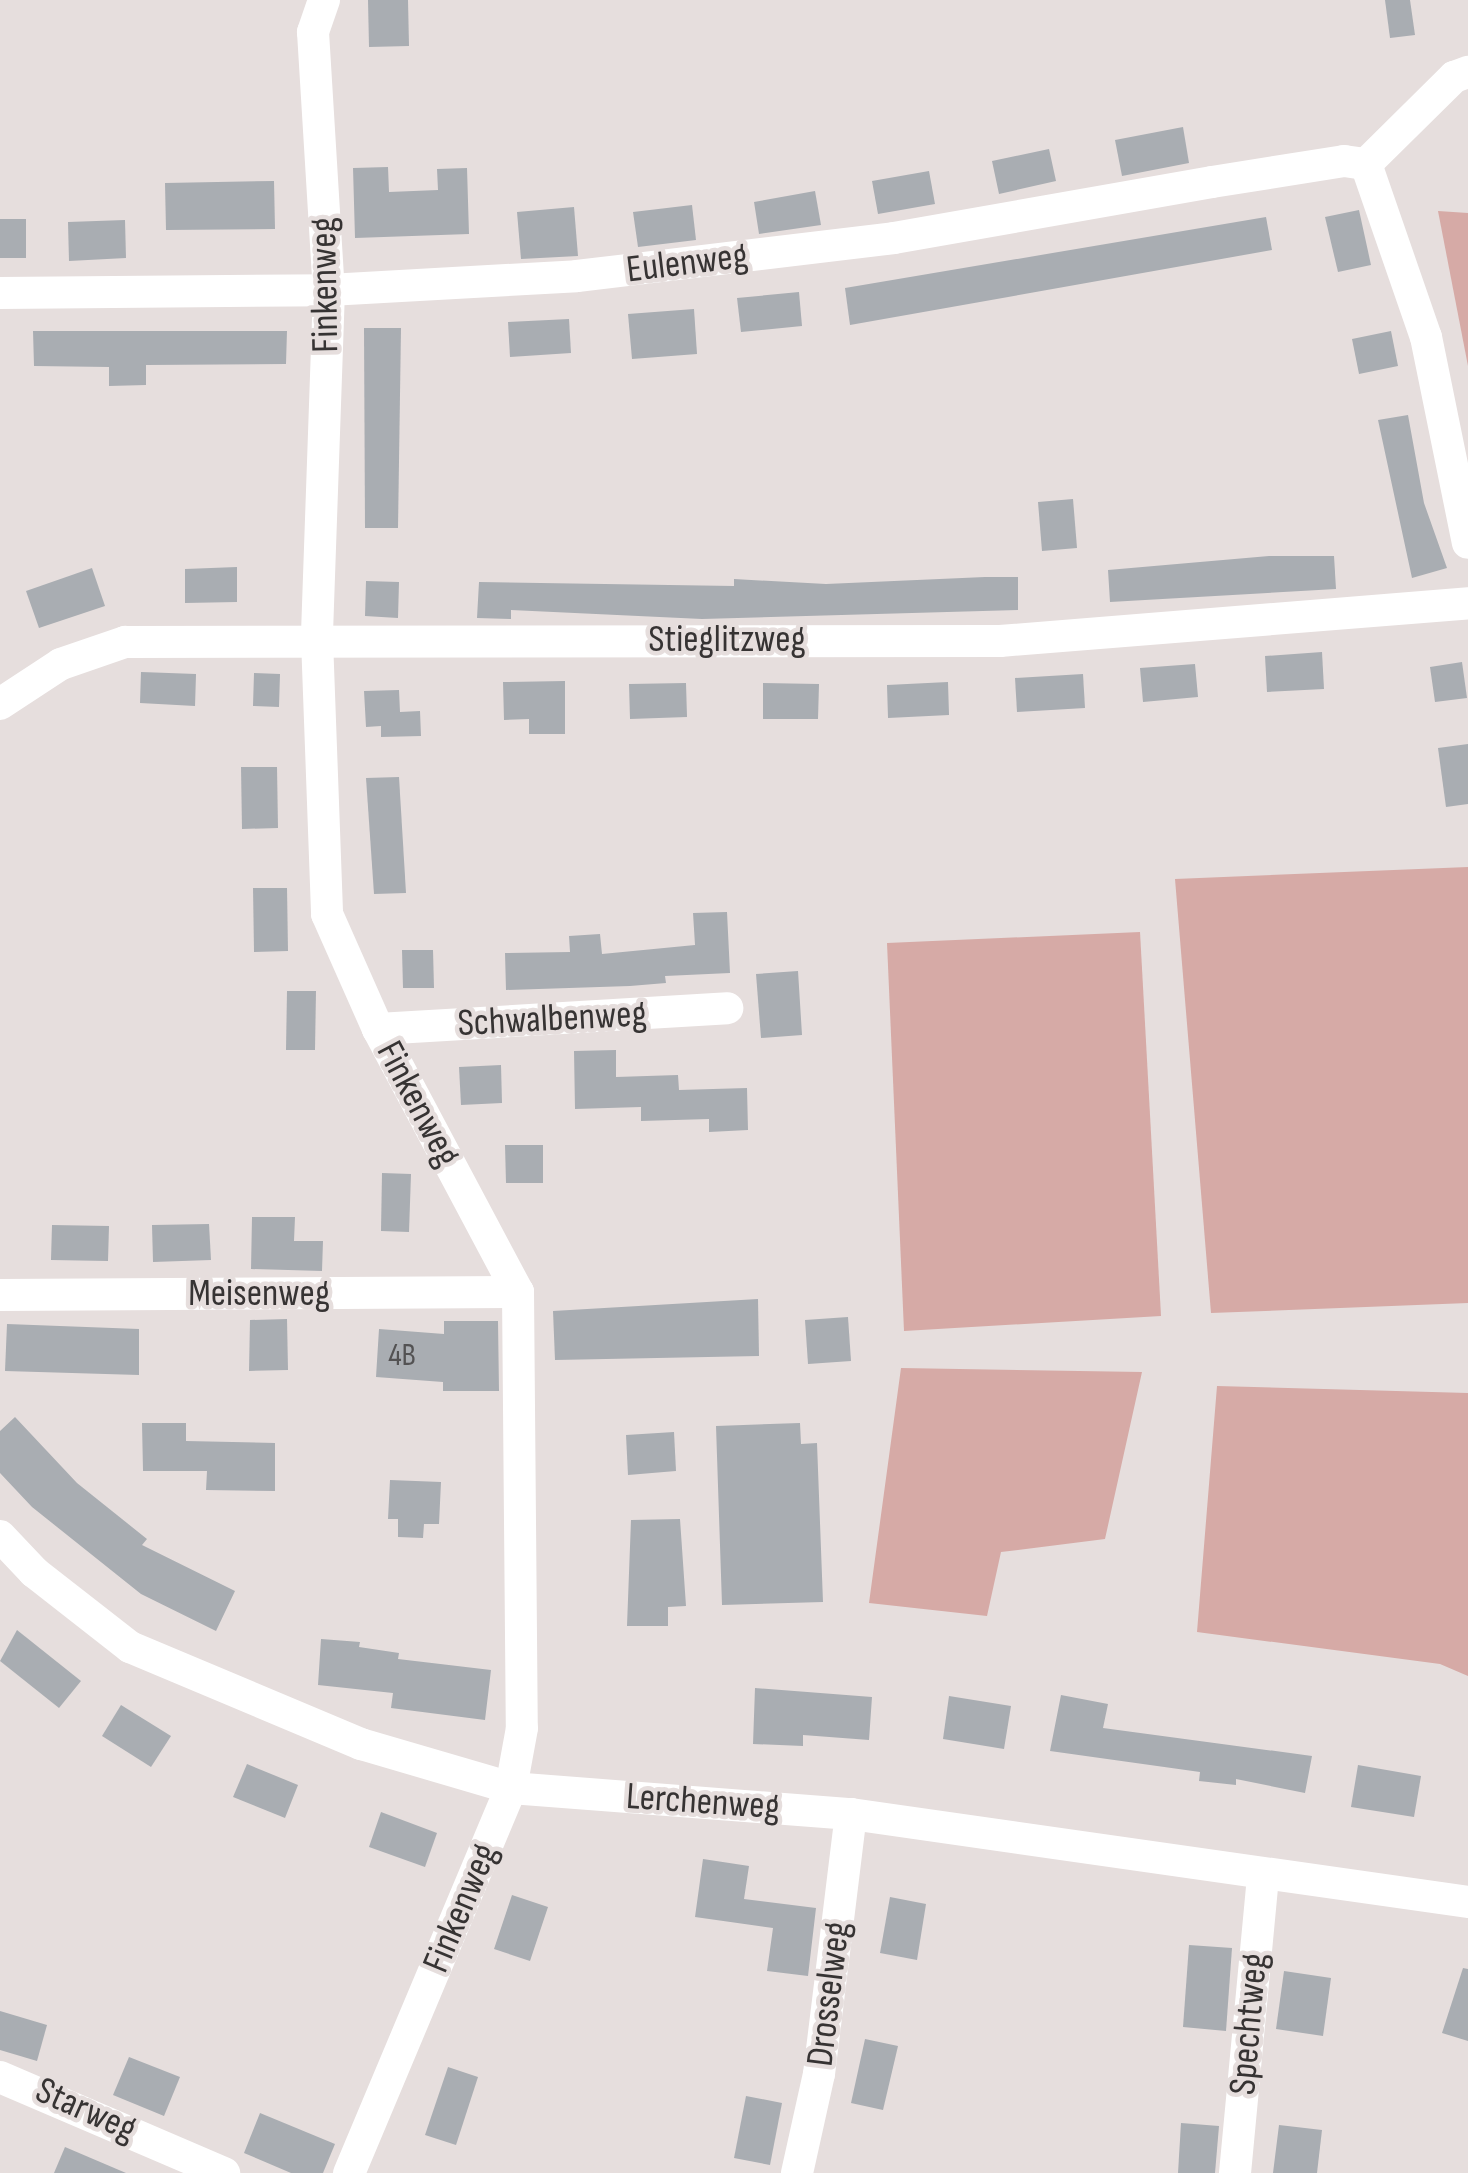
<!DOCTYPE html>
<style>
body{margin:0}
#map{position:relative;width:1468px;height:2173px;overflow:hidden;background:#e6dedd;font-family:"Sofia Sans Condensed",sans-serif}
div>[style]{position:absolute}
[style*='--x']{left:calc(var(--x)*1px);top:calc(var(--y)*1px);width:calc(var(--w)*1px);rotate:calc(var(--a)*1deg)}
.green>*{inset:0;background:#d6aaa6}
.building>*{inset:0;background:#a9adb2}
.minor>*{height:32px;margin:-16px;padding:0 16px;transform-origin:16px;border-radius:16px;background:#fff}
span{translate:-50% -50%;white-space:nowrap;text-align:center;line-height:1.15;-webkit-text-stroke:9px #e6dedd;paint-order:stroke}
.number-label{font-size:32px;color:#535253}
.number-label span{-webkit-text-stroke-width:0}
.street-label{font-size:38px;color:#363333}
</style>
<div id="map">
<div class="green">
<div style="clip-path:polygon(1438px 211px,1468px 213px,1468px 366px)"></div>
<div style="clip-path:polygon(1468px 867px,1468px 1303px,1211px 1313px,1175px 879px)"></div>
<div style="clip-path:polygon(1140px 932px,1161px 1316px,904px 1331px,887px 943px)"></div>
<div style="clip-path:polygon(901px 1368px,1142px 1372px,1105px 1539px,1001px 1552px,987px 1616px,869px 1603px)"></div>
<div style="clip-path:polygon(1217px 1386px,1468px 1393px,1468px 1676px,1440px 1664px,1197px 1632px)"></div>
</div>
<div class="building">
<div style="clip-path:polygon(368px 0,408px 0,409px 46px,369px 47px)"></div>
<div style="clip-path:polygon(1385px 0,1410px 0,1415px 35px,1390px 38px)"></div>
<div style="clip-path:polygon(1183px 127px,1189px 163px,1122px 176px,1115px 140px)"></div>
<div style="clip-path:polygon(1049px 149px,1056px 181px,999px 194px,992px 161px)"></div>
<div style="clip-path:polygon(388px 167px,389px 192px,438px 190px,437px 169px,467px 168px,469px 234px,355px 238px,353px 168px)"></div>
<div style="clip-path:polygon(929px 171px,935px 204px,878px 214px,872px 181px)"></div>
<div style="clip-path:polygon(274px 181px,275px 229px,166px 230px,165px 183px)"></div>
<div style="clip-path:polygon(815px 191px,821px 225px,759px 234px,754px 202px)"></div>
<div style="clip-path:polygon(692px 205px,696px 240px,638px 247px,633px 212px)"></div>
<div style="clip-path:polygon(574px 207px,578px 256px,521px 259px,517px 212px)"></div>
<div style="clip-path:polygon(1359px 210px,1371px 265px,1338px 272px,1325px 217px)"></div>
<div style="clip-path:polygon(1266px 217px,1272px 250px,850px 325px,845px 288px)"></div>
<div style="clip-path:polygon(0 219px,26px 219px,26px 258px,0 258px)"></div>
<div style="clip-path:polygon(125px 220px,126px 258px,69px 261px,68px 222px)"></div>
<div style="clip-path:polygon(799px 292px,802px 326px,741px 332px,737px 298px)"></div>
<div style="clip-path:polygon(694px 309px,697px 354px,632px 359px,628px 314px)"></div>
<div style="clip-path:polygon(569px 319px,571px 353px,510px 357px,508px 322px)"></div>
<div style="clip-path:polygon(364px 328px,401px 328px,398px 528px,365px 528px)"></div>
<div style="clip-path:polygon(33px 331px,287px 331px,286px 364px,146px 365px,146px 385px,109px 386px,109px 367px,34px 366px)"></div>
<div style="clip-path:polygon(1391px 331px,1398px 366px,1359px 374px,1352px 339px)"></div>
<div style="clip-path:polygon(1408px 415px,1424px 503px,1447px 568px,1412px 578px,1378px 420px)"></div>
<div style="clip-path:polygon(1073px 499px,1077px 548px,1042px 551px,1038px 502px)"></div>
<div style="clip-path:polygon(1269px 556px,1334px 556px,1336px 589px,1110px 602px,1108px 570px)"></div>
<div style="clip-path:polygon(237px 567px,237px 602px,185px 603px,185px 569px)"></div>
<div style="clip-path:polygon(92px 568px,105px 606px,39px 628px,26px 591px)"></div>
<div style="clip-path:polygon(985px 577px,1018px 577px,1018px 610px,702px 619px,511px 610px,511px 619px,477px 618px,479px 582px,734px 586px,734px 579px,826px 584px)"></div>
<div style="clip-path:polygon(366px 581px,399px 582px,398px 618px,365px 616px)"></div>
<div style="clip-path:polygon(1322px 652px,1324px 689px,1267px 692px,1265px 656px)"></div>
<div style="clip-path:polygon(1462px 662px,1467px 698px,1435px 702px,1430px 667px)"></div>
<div style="clip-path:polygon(1195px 664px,1198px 697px,1143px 702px,1140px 668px)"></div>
<div style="clip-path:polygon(141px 672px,196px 674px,195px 706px,140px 703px)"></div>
<div style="clip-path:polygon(254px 673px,280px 674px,279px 707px,253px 706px)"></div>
<div style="clip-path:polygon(1083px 674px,1085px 708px,1017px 712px,1015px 678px)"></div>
<div style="clip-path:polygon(565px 681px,565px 734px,529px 734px,529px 719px,504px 720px,503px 682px)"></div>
<div style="clip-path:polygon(948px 682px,949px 715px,888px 718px,887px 685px)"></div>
<div style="clip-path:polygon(686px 683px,687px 717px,630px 719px,629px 684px)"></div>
<div style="clip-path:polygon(763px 683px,819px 684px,818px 719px,763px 719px)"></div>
<div style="clip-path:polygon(399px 690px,400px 712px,420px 711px,421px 736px,381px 737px,381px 726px,366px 727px,364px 691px)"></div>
<div style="clip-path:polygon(1468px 744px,1468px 804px,1446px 807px,1438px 748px)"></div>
<div style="clip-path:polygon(241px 767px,277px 767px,278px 828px,242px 829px)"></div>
<div style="clip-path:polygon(399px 777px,406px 893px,374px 894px,366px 778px)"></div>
<div style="clip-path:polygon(253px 888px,287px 888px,288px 951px,254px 952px)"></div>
<div style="clip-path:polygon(727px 912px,730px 973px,665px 976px,666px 983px,630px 986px,506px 990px,505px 953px,570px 952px,569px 936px,600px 934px,602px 954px,695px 945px,693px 913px)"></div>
<div style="clip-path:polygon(402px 950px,433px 950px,434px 988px,403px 988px)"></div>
<div style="clip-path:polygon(798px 971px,802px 1035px,761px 1038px,756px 974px)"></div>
<div style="clip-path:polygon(287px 991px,316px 991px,315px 1050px,286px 1050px)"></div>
<div style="clip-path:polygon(616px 1050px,616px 1077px,678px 1075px,679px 1090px,747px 1088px,748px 1130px,709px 1132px,709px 1119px,641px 1121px,641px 1107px,575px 1109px,574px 1051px)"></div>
<div style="clip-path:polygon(501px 1065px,502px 1103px,461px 1105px,459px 1067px)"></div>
<div style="clip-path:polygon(505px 1145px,543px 1145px,543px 1183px,506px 1183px)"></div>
<div style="clip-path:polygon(382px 1173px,411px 1174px,409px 1232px,381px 1231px)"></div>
<div style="clip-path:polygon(252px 1217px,295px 1217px,294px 1241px,323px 1241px,322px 1271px,251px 1269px)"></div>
<div style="clip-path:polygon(209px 1224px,211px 1260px,153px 1262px,152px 1225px)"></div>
<div style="clip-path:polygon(52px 1225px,109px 1226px,108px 1261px,51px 1260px)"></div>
<div style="clip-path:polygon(758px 1299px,759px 1356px,555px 1360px,553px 1311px)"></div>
<div style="clip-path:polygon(848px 1317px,851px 1361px,808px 1364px,805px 1320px)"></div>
<div style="clip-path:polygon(287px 1319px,288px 1370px,249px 1371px,250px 1320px)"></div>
<div style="clip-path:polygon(444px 1321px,498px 1321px,499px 1391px,443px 1391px,443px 1382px,376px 1377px,379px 1329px,444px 1334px)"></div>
<div style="clip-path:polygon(7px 1324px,139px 1329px,139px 1375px,5px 1371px)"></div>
<div style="clip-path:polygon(15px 1417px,77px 1483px,147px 1539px,142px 1545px,235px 1591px,216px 1631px,141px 1594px,32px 1507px,0 1473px,0 1431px)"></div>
<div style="clip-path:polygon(142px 1423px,186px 1423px,186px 1441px,275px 1443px,275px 1491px,206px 1490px,207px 1471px,143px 1471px)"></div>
<div style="clip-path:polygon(800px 1423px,801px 1444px,817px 1443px,823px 1602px,722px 1605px,716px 1426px)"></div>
<div style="clip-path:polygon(674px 1432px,676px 1471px,628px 1475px,626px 1435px)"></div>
<div style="clip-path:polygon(390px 1480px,441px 1482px,439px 1524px,424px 1524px,423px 1538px,398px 1537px,398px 1519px,388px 1519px)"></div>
<div style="clip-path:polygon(680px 1519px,686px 1606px,668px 1607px,668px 1626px,627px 1626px,631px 1520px)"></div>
<div style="clip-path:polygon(17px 1630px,81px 1681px,59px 1708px,0 1661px)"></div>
<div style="clip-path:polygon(321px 1639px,360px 1642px,359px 1647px,399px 1653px,398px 1659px,491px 1670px,485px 1720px,391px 1708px,393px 1693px,318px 1685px)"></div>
<div style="clip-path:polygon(755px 1688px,872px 1697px,869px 1740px,803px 1735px,803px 1746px,753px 1744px)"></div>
<div style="clip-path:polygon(1061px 1695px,1108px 1704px,1103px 1728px,1312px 1756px,1305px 1793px,1236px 1779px,1236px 1785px,1199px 1781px,1200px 1772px,1050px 1751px)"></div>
<div style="clip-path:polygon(949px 1696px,1011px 1706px,1004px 1749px,943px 1739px)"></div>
<div style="clip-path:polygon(121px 1705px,171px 1736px,151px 1767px,102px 1736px)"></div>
<div style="clip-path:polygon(247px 1764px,298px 1785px,285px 1818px,233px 1797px)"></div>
<div style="clip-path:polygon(1358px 1765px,1421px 1776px,1414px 1817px,1351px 1807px)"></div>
<div style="clip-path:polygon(381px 1812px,437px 1833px,425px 1867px,369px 1847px)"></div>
<div style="clip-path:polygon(703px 1859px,749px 1866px,744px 1899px,816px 1908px,808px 1976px,767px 1971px,773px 1928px,695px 1917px)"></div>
<div style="clip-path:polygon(512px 1895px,548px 1907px,530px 1961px,494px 1949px)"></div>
<div style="clip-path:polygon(890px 1897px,926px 1904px,917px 1960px,880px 1953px)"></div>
<div style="clip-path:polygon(1189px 1945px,1232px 1948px,1226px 2031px,1183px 2027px)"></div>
<div style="clip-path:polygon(1463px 1968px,1468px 1969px,1468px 2041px,1442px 2033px)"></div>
<div style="clip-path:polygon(1284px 1971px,1331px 1978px,1323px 2036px,1276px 2029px)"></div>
<div style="clip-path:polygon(0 2011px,47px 2025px,37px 2061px,0 2050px)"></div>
<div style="clip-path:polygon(865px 2039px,898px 2046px,883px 2110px,851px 2103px)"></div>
<div style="clip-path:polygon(129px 2057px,180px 2077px,164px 2116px,113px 2095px)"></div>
<div style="clip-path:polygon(448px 2067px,478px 2077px,456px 2145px,425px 2135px)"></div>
<div style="clip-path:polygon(746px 2096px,782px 2103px,770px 2165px,734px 2158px)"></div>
<div style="clip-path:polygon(260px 2113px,335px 2144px,323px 2173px,291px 2173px,244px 2153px)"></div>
<div style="clip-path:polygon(1181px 2123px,1219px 2126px,1215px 2173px,1178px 2173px)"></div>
<div style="clip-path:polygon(1279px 2125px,1322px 2130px,1317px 2173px,1273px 2173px)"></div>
<div style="clip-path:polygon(65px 2147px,126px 2173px,54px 2173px)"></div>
</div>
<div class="minor">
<div style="--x:324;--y:0;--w:34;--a:109"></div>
<div style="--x:313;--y:32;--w:258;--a:86.5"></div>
<div style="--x:329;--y:290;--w:349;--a:92"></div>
<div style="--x:317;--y:639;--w:275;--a:87.9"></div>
<div style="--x:327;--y:914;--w:126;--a:66.1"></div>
<div style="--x:378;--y:1029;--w:298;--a:62"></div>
<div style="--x:518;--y:1292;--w:436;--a:89.5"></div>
<div style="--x:522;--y:1728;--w:61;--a:100.4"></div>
<div style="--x:511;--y:1788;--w:418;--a:112.8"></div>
<div style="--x:1366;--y:164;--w:183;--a:70.9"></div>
<div style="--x:1426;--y:337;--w:210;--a:78.5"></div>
<div style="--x:1366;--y:164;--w:124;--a:-44.7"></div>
<div style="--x:1454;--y:77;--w:15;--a:-20"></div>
<div style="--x:0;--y:293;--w:329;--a:-0.5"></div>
<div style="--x:329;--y:290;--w:248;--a:-3.2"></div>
<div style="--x:577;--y:276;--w:319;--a:-6.8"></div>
<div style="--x:894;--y:238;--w:323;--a:-10"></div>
<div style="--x:1212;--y:182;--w:134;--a:-9"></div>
<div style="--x:1344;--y:161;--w:22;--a:8"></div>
<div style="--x:0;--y:704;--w:73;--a:-33.3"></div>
<div style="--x:61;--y:664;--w:68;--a:-19"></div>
<div style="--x:125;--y:642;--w:875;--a:-0.07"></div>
<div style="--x:1000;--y:641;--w:470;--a:-4.6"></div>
<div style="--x:378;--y:1029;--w:350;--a:-3.4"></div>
<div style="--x:0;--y:1295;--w:518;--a:-0.33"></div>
<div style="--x:0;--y:1536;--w:50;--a:46.6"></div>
<div style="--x:34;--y:1572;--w:122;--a:38"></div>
<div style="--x:130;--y:1647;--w:251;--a:22.8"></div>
<div style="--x:361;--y:1744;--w:156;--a:16.3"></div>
<div style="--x:511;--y:1788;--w:341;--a:4.4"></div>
<div style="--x:851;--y:1814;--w:623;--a:8.12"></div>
<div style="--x:0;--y:2077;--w:244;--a:23.2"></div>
<div style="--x:797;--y:2173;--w:101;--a:-77.5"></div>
<div style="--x:819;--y:2074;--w:262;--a:-83"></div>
<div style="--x:1235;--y:2173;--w:299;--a:-84.6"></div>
</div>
<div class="number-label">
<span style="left:402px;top:1356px">4B</span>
</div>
<div class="street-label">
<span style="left:687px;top:263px;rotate:-7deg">Eulenweg</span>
<span style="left:325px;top:285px;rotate:-91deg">Finkenweg</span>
<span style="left:727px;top:640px">Stieglitzweg</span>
<span style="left:552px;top:1019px;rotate:-3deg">Schwalbenweg</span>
<span style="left:418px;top:1104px;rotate:62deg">Finkenweg</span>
<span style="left:259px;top:1294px">Meisenweg</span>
<span style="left:703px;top:1802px;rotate:4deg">Lerchenweg</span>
<span style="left:461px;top:1908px;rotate:-67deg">Finkenweg</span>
<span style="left:829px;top:1994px;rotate:-83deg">Drosselweg</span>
<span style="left:1249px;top:2024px;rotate:-85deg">Spechtweg</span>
<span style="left:86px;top:2110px;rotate:24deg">Starweg</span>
</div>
</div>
